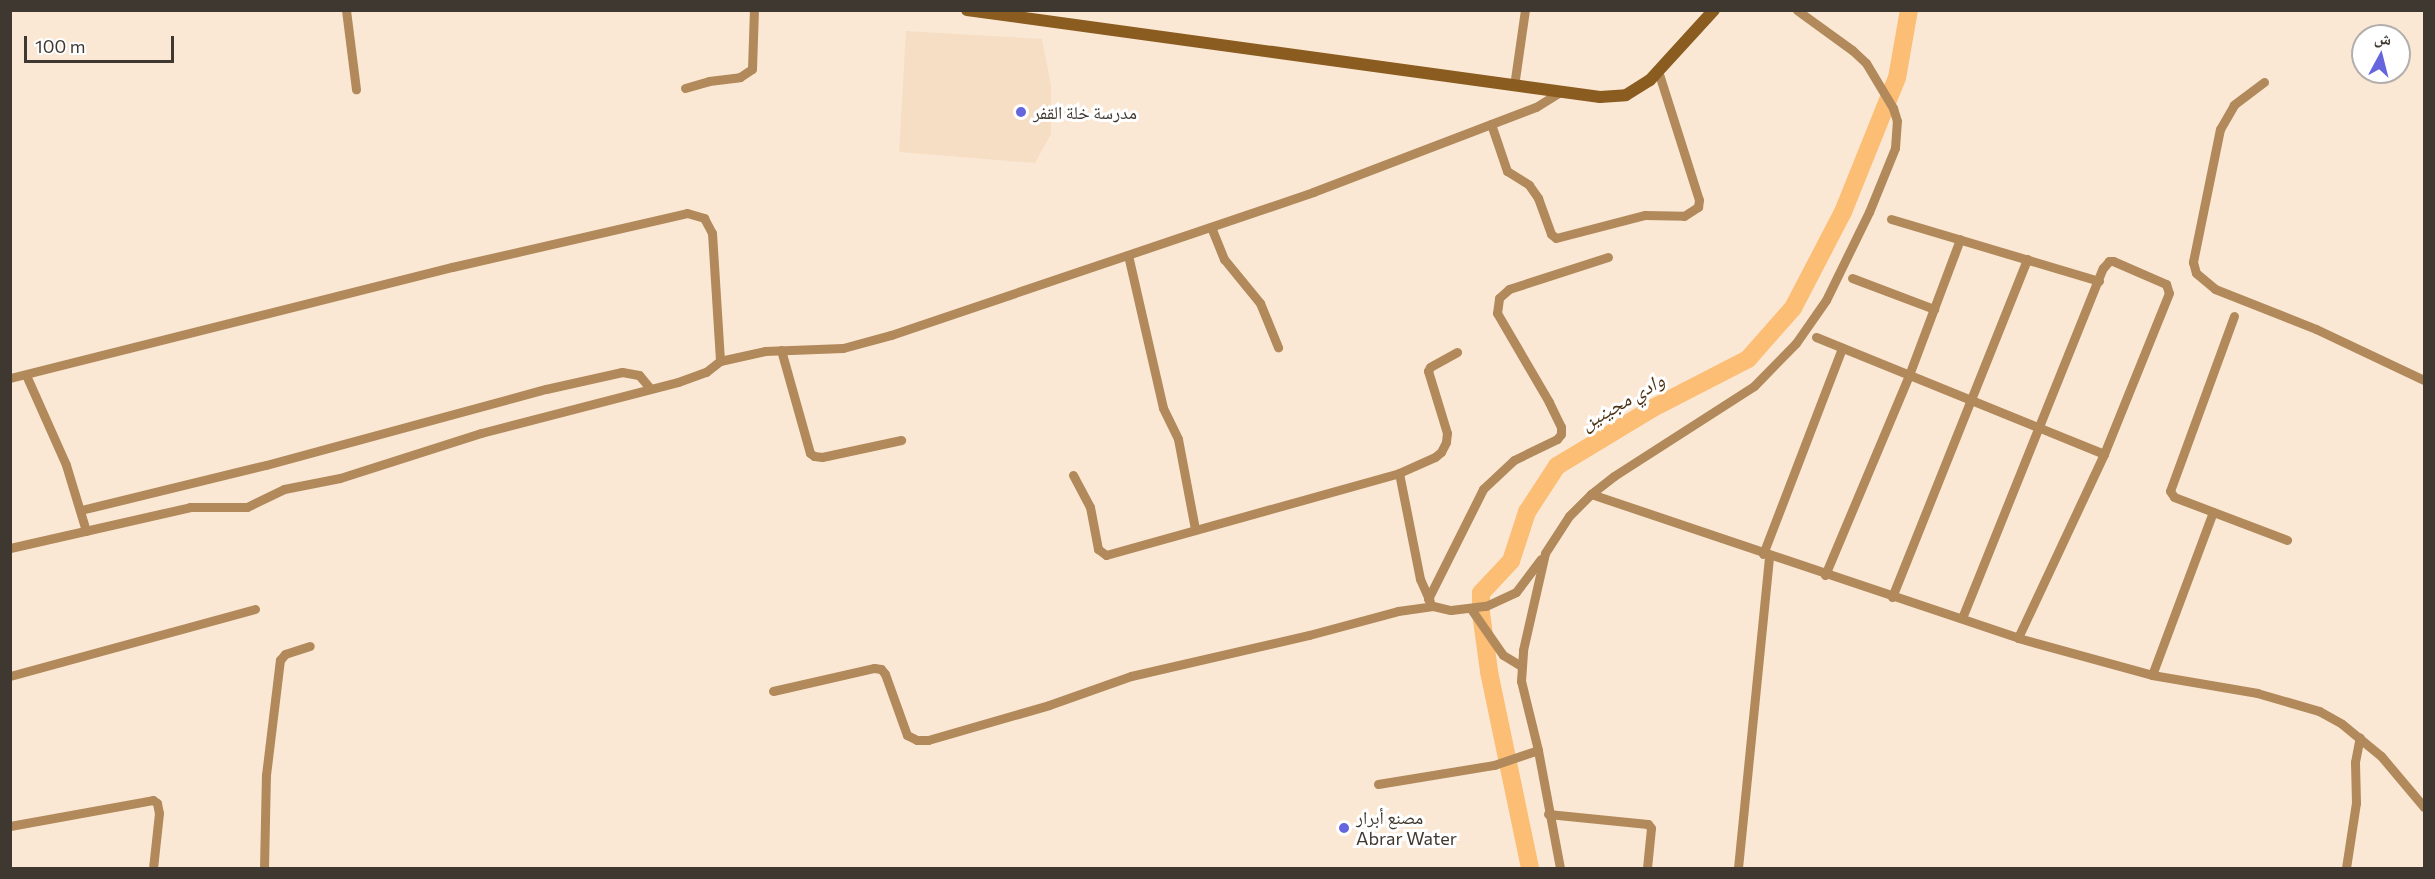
<!DOCTYPE html>
<meta charset="utf-8">
<style>
body{margin:0}
#map{position:relative;width:2435px;height:879px;overflow:hidden;background:#fbe8d4;font-family:Commissioner,"Noto Naskh Arabic",sans-serif}
div>[style]{position:absolute}
[style*='--x']{left:calc(var(--x)*1px);top:calc(var(--y)*1px);width:calc(var(--w)*1px);rotate:calc(var(--a)*1deg)}
.built>*{inset:0;background:#f6dec4}
.river>*{height:18px;margin:-9px;padding:0 9px;transform-origin:9px;border-radius:9px;background:#fcbd74}
.street>*{height:9px;margin:-4.5px;padding:0 4.5px;transform-origin:4.5px;border-radius:4.5px;background:#b1895b}
.secondary>*{height:12px;margin:-6px;padding:0 6px;transform-origin:6px;border-radius:6px;background:#8a5c20}
.dots>*{width:16px;height:16px;translate:-50% -50%;box-sizing:border-box;border:3px solid #fff;border-radius:50%}
span{translate:-50% -50%;white-space:nowrap;text-align:center;line-height:1.15;-webkit-text-stroke:6px #fff;paint-order:stroke}
.poi-label{font-size:18px;color:#3f3830}
.left{translate:0 -50%;text-align:left}
.water-label{font-size:20px;color:#4d3314;font-style:italic}
.frame{position:absolute;inset:0;border:12px solid #3f3830;pointer-events:none}
.north{position:absolute;left:2351px;top:24px;width:60px;height:60px;box-sizing:border-box;background:#fff;border:2px solid #b2afac;border-radius:50%;rotate:7deg;font-size:16px;font-weight:700;line-height:24px;text-align:center;color:#3f3830}
.north::after{content:'';display:block;margin:auto;width:21px;height:27px;background:#6565de;clip-path:polygon(50% 0,100% 100%,50% 72%,0 100%)}
.scale{position:absolute;left:24px;top:36px;width:150px;height:27px;box-sizing:border-box;border:3px solid #3f3830;border-top:0;padding-left:8px;font-size:18px;line-height:21px;white-space:nowrap;color:#3f3830;-webkit-text-stroke:4px #fff;paint-order:stroke}
</style>
<div id="map">
<div class="built">
<div style="clip-path:polygon(906px 31px,1042px 39px,1051px 85px,1051px 134px,1035px 163px,899px 152px)"></div>
</div>
<div class="river">
<div style="--x:1530;--y:868;--w:201;--a:-101.8"></div>
<div style="--x:1489;--y:671;--w:59;--a:-97.9"></div>
<div style="--x:1481;--y:613;--w:20;--a:-90"></div>
<div style="--x:1481;--y:593;--w:44;--a:-46.8"></div>
<div style="--x:1511;--y:561;--w:52;--a:-71.9"></div>
<div style="--x:1527;--y:512;--w:55;--a:-56.9"></div>
<div style="--x:1557;--y:466;--w:112;--a:-31.1"></div>
<div style="--x:1653;--y:408;--w:107;--a:-27.3"></div>
<div style="--x:1748;--y:359;--w:68;--a:-48.6"></div>
<div style="--x:1793;--y:308;--w:108;--a:-62.5"></div>
<div style="--x:1843;--y:212;--w:144;--a:-68.1"></div>
<div style="--x:1897;--y:78;--w:69;--a:-80"></div>
</div>
<div class="street">
<div style="--x:346;--y:10;--w:80;--a:82.8"></div>
<div style="--x:2264;--y:82;--w:38;--a:143"></div>
<div style="--x:2234;--y:105;--w:28;--a:120"></div>
<div style="--x:2220;--y:129;--w:136;--a:101.5"></div>
<div style="--x:2193;--y:262;--w:11;--a:75"></div>
<div style="--x:2196;--y:273;--w:25;--a:40"></div>
<div style="--x:2215;--y:289;--w:109;--a:21.6"></div>
<div style="--x:2316;--y:329;--w:119;--a:25.3"></div>
<div style="--x:1514;--y:86;--w:77;--a:-81.8"></div>
<div style="--x:685;--y:88;--w:25;--a:-16"></div>
<div style="--x:709;--y:81;--w:31;--a:-7"></div>
<div style="--x:740;--y:77;--w:14;--a:-34"></div>
<div style="--x:752;--y:69;--w:59;--a:-88.1"></div>
<div style="--x:1491;--y:124;--w:50;--a:71.2"></div>
<div style="--x:1507;--y:171;--w:26;--a:32"></div>
<div style="--x:1529;--y:185;--w:16;--a:55"></div>
<div style="--x:1538;--y:198;--w:38;--a:70"></div>
<div style="--x:1551;--y:234;--w:6;--a:39"></div>
<div style="--x:1556;--y:238;--w:92;--a:-14.5"></div>
<div style="--x:1645;--y:215;--w:39;--a:1"></div>
<div style="--x:1684;--y:216;--w:17;--a:-33"></div>
<div style="--x:1698;--y:207;--w:7;--a:-82"></div>
<div style="--x:1699;--y:200;--w:135;--a:-107.6"></div>
<div style="--x:1891;--y:219;--w:217;--a:16.6"></div>
<div style="--x:1211;--y:227;--w:35;--a:68"></div>
<div style="--x:1224;--y:259;--w:57;--a:50.7"></div>
<div style="--x:1260;--y:303;--w:48;--a:67.8"></div>
<div style="--x:1128;--y:255;--w:157;--a:77.1"></div>
<div style="--x:1163;--y:408;--w:34;--a:64"></div>
<div style="--x:1178;--y:439;--w:92;--a:79.3"></div>
<div style="--x:1852;--y:278;--w:88;--a:20.7"></div>
<div style="--x:2234;--y:316;--w:186;--a:110.1"></div>
<div style="--x:2170;--y:491;--w:7;--a:56"></div>
<div style="--x:2174;--y:497;--w:121;--a:20.8"></div>
<div style="--x:1816;--y:337;--w:311;--a:22.1"></div>
<div style="--x:781;--y:350;--w:107;--a:74.3"></div>
<div style="--x:810;--y:453;--w:5;--a:37"></div>
<div style="--x:814;--y:456;--w:8;--a:7"></div>
<div style="--x:822;--y:457;--w:81;--a:-12.1"></div>
<div style="--x:26;--y:375;--w:98;--a:66"></div>
<div style="--x:66;--y:465;--w:69;--a:73.1"></div>
<div style="--x:10;--y:378;--w:456;--a:-14.1"></div>
<div style="--x:452;--y:267;--w:241;--a:-12.9"></div>
<div style="--x:687;--y:213;--w:18;--a:16"></div>
<div style="--x:704;--y:218;--w:17;--a:62"></div>
<div style="--x:712;--y:233;--w:128;--a:86.4"></div>
<div style="--x:1399;--y:473;--w:108;--a:78.8"></div>
<div style="--x:1420;--y:579;--w:24;--a:66"></div>
<div style="--x:1073;--y:475;--w:36;--a:62"></div>
<div style="--x:1090;--y:507;--w:43;--a:79.2"></div>
<div style="--x:1098;--y:549;--w:10;--a:37"></div>
<div style="--x:1106;--y:555;--w:304;--a:-15.6"></div>
<div style="--x:1399;--y:473;--w:39;--a:-24"></div>
<div style="--x:1435;--y:457;--w:8;--a:-40"></div>
<div style="--x:1441;--y:452;--w:11;--a:-63"></div>
<div style="--x:1446;--y:442;--w:9;--a:-84"></div>
<div style="--x:1447;--y:433;--w:65;--a:-107"></div>
<div style="--x:1428;--y:371;--w:4;--a:-63"></div>
<div style="--x:1430;--y:367;--w:31;--a:-29"></div>
<div style="--x:1591;--y:494;--w:451;--a:18.6"></div>
<div style="--x:2018;--y:638;--w:139;--a:15.4"></div>
<div style="--x:2152;--y:675;--w:107;--a:9.7"></div>
<div style="--x:2257;--y:693;--w:65;--a:16.2"></div>
<div style="--x:2319;--y:711;--w:26;--a:29"></div>
<div style="--x:2342;--y:724;--w:50;--a:39.4"></div>
<div style="--x:2381;--y:756;--w:67;--a:49.9"></div>
<div style="--x:81;--y:510;--w:190;--a:-13.7"></div>
<div style="--x:266;--y:465;--w:290;--a:-15.2"></div>
<div style="--x:546;--y:389;--w:78;--a:-12.6"></div>
<div style="--x:622;--y:372;--w:17;--a:10"></div>
<div style="--x:639;--y:375;--w:17;--a:50"></div>
<div style="--x:10;--y:548;--w:185;--a:-12.8"></div>
<div style="--x:190;--y:507;--w:57;--a:0"></div>
<div style="--x:247;--y:507;--w:41;--a:-25.9"></div>
<div style="--x:284;--y:489;--w:57;--a:-11.1"></div>
<div style="--x:340;--y:478;--w:148;--a:-17.7"></div>
<div style="--x:481;--y:433;--w:203;--a:-14.5"></div>
<div style="--x:678;--y:382;--w:30;--a:-20"></div>
<div style="--x:706;--y:372;--w:18;--a:-38"></div>
<div style="--x:720;--y:361;--w:46;--a:-12.5"></div>
<div style="--x:765;--y:351;--w:78;--a:-2.2"></div>
<div style="--x:843;--y:348;--w:50;--a:-15.2"></div>
<div style="--x:891;--y:335;--w:446;--a:-18.7"></div>
<div style="--x:1313;--y:192;--w:239;--a:-20.9"></div>
<div style="--x:1536;--y:107;--w:28;--a:-32"></div>
<div style="--x:1763;--y:554;--w:221;--a:-69"></div>
<div style="--x:1825;--y:575;--w:217;--a:-67.2"></div>
<div style="--x:1909;--y:375;--w:145;--a:-69.4"></div>
<div style="--x:1892;--y:597;--w:364;--a:-68.2"></div>
<div style="--x:1428;--y:599;--w:123;--a:-63.4"></div>
<div style="--x:1483;--y:489;--w:42;--a:-43.1"></div>
<div style="--x:1514;--y:460;--w:48;--a:-26"></div>
<div style="--x:1557;--y:439;--w:6;--a:-51"></div>
<div style="--x:1561;--y:434;--w:7;--a:-90"></div>
<div style="--x:1561;--y:427;--w:28;--a:-116"></div>
<div style="--x:1549;--y:402;--w:103;--a:-120.3"></div>
<div style="--x:1497;--y:313;--w:15;--a:-82"></div>
<div style="--x:1499;--y:298;--w:13;--a:-42"></div>
<div style="--x:1509;--y:289;--w:104;--a:-17.9"></div>
<div style="--x:1471;--y:609;--w:56;--a:55.2"></div>
<div style="--x:1503;--y:655;--w:21;--a:31"></div>
<div style="--x:1962;--y:618;--w:377;--a:-68.1"></div>
<div style="--x:2103;--y:268;--w:9;--a:-49"></div>
<div style="--x:2109;--y:261;--w:4;--a:0"></div>
<div style="--x:2113;--y:261;--w:58;--a:23.5"></div>
<div style="--x:2166;--y:284;--w:9;--a:72"></div>
<div style="--x:2169;--y:293;--w:174;--a:112"></div>
<div style="--x:2104;--y:454;--w:203;--a:115.1"></div>
<div style="--x:2152;--y:675;--w:174;--a:-69.5"></div>
<div style="--x:10;--y:676;--w:254;--a:-15.3"></div>
<div style="--x:773;--y:691;--w:104;--a:-12.8"></div>
<div style="--x:874;--y:668;--w:7;--a:8"></div>
<div style="--x:881;--y:669;--w:6;--a:51"></div>
<div style="--x:885;--y:674;--w:65;--a:70.2"></div>
<div style="--x:907;--y:735;--w:11;--a:27"></div>
<div style="--x:917;--y:740;--w:11;--a:0"></div>
<div style="--x:928;--y:740;--w:126;--a:-16.1"></div>
<div style="--x:1049;--y:705;--w:87;--a:-19.5"></div>
<div style="--x:1131;--y:676;--w:183;--a:-13"></div>
<div style="--x:1309;--y:635;--w:92;--a:-15.1"></div>
<div style="--x:1398;--y:611;--w:35;--a:-8"></div>
<div style="--x:1433;--y:606;--w:18;--a:13"></div>
<div style="--x:1451;--y:610;--w:35;--a:-7"></div>
<div style="--x:1486;--y:606;--w:33;--a:-25"></div>
<div style="--x:1516;--y:592;--w:41;--a:-52.9"></div>
<div style="--x:1378;--y:784;--w:118;--a:-9.3"></div>
<div style="--x:1494;--y:765;--w:46;--a:-18.8"></div>
<div style="--x:1548;--y:814;--w:100;--a:5.7"></div>
<div style="--x:1648;--y:824;--w:5;--a:53"></div>
<div style="--x:1651;--y:828;--w:40;--a:95.7"></div>
<div style="--x:10;--y:826;--w:145;--a:-10.3"></div>
<div style="--x:153;--y:800;--w:5;--a:37"></div>
<div style="--x:157;--y:803;--w:10;--a:79"></div>
<div style="--x:159;--y:813;--w:55;--a:96.2"></div>
<div style="--x:264;--y:868;--w:93;--a:-88.8"></div>
<div style="--x:266;--y:775;--w:116;--a:-83.1"></div>
<div style="--x:280;--y:660;--w:8;--a:-50"></div>
<div style="--x:285;--y:654;--w:26;--a:-18"></div>
<div style="--x:1560;--y:868;--w:120;--a:-100.6"></div>
<div style="--x:1538;--y:750;--w:71;--a:-103.8"></div>
<div style="--x:1521;--y:681;--w:31;--a:-86"></div>
<div style="--x:1523;--y:650;--w:99;--a:-77.2"></div>
<div style="--x:1545;--y:553;--w:44;--a:-57"></div>
<div style="--x:1569;--y:516;--w:31;--a:-45"></div>
<div style="--x:1591;--y:494;--w:29;--a:-38"></div>
<div style="--x:1614;--y:476;--w:166;--a:-32.7"></div>
<div style="--x:1754;--y:386;--w:60;--a:-45.7"></div>
<div style="--x:1796;--y:343;--w:52;--a:-55.1"></div>
<div style="--x:1826;--y:300;--w:98;--a:-64"></div>
<div style="--x:1869;--y:212;--w:69;--a:-67.9"></div>
<div style="--x:1895;--y:148;--w:27;--a:-86"></div>
<div style="--x:1897;--y:121;--w:14;--a:-107"></div>
<div style="--x:1893;--y:108;--w:52;--a:-121"></div>
<div style="--x:1866;--y:63;--w:19;--a:-137"></div>
<div style="--x:1852;--y:50;--w:68;--a:-144"></div>
<div style="--x:1738;--y:868;--w:315;--a:-84.3"></div>
<div style="--x:2346;--y:868;--w:66;--a:-81.3"></div>
<div style="--x:2356;--y:803;--w:41;--a:-91.4"></div>
<div style="--x:2355;--y:762;--w:25;--a:-79"></div>
</div>
<div class="secondary">
<div style="--x:967;--y:10;--w:639;--a:7.83"></div>
<div style="--x:1600;--y:97;--w:26;--a:-4"></div>
<div style="--x:1626;--y:95;--w:28;--a:-32"></div>
<div style="--x:1650;--y:80;--w:95;--a:-47.6"></div>
</div>
<div class="dots">
<div style="left:1021px;top:112px;background:#6565de"></div>
<div style="left:1344px;top:828px;background:#6565de"></div>
</div>
<div class="poi-label">
<span class="left" style="left:1033px;top:112px">مدرسة خلة القفر</span>
<span class="left" style="left:1356px;top:828px">مصنع أبرار<br>Abrar Water</span>
</div>
<div class="water-label">
<span style="left:1622px;top:401px;rotate:-30deg">وادي مجينين</span>
</div>
<div class="frame"></div>
<div class="north">ش</div>
<div class="scale">100 m</div>
</div>
